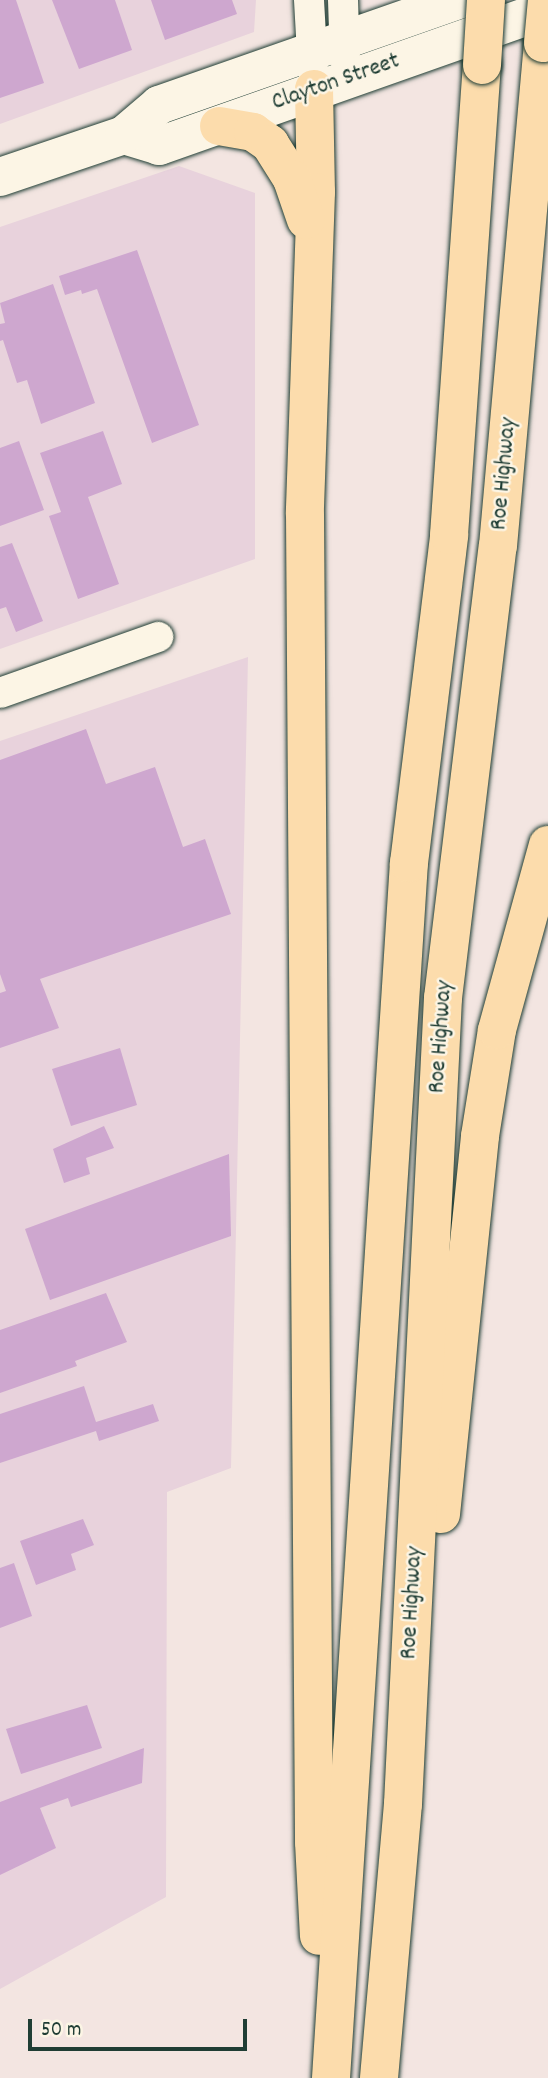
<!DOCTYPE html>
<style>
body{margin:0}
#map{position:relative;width:548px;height:2078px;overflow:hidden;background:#f3e5e1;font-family:Dekko,sans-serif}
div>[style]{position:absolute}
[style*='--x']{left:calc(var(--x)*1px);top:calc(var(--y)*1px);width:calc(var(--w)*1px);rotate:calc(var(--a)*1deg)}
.built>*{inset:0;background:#e8d2dc}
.building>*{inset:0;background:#cea7cf}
.roads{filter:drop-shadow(0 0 2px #1f3d34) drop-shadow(0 0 2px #1f3d34)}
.street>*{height:30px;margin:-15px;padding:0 15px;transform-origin:15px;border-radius:15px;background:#fcf5e5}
.secondary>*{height:38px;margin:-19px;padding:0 19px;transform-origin:19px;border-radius:19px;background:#fcf5e5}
.highway>*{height:38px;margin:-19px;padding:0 19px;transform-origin:19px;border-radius:19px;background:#fcdcac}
.bridges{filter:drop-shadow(0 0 2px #1f3d34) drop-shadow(0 0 2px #1f3d34)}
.highway-bridge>*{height:38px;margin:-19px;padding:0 19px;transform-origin:19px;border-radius:19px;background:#fcdcac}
span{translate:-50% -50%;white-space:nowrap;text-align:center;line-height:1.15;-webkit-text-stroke:5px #fcf5e5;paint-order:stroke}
.street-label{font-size:24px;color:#1f3d34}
.scale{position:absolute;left:28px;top:2019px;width:219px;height:32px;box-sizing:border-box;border:4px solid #1f3d34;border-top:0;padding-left:9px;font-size:21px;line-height:24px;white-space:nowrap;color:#1f3d34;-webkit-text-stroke:5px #fcf5e5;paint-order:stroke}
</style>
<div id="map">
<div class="built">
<div style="clip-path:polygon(0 0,256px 0,254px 32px,0 124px)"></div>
<div style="clip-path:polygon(179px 166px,255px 193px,255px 559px,0 649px,0 227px)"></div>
<div style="clip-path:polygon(248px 657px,231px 1468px,167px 1492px,166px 1897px,0 1989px,0 741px)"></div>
</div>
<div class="building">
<div style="clip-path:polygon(0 0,16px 0,44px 83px,0 98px)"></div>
<div style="clip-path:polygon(52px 0,115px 0,132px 50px,79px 69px)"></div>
<div style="clip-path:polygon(151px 0,232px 0,237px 14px,165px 40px)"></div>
<div style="clip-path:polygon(137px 250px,199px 425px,152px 443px,97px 289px,82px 294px,81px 290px,65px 295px,59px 276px)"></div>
<div style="clip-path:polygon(53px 284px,95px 403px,41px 424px,27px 380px,17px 383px,3px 340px,0 341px,0 324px,5px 323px,0 303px)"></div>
<div style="clip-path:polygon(103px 431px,122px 484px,88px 497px,119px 584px,78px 599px,49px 516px,61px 512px,40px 453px)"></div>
<div style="clip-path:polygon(19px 441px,44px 510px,0 526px,0 448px)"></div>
<div style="clip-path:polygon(12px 543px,43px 621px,16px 632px,6px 607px,0 609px,0 547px)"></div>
<div style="clip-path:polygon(86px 729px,106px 784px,155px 767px,183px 847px,205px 839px,231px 914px,40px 979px,59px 1028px,0 1048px,0 993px,6px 991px,0 974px,0 760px)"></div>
<div style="clip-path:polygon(120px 1048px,137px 1105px,71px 1126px,52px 1069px)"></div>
<div style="clip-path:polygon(104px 1126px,114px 1148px,86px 1158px,90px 1174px,64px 1183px,53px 1149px)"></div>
<div style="clip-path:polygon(229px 1154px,231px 1236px,50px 1300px,25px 1229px)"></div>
<div style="clip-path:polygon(106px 1293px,127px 1342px,75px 1361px,77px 1366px,0 1393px,0 1330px)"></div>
<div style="clip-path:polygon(84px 1386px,96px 1422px,153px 1404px,159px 1421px,99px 1441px,96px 1431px,0 1463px,0 1414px)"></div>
<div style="clip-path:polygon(83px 1519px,94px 1545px,71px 1554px,76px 1570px,36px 1585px,20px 1541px)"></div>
<div style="clip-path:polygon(14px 1563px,32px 1616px,0 1628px,0 1568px)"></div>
<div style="clip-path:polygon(87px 1705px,102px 1748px,21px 1774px,6px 1729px)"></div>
<div style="clip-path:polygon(144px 1748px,142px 1783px,71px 1807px,68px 1798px,40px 1808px,56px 1848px,0 1875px,0 1802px)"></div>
</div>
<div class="roads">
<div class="street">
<div style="--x:309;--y:0;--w:71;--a:86.8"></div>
<div style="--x:343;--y:0;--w:59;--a:88.1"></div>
<div style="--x:0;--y:693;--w:168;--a:-19.5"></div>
</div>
<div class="secondary">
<div style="--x:124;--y:135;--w:37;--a:17"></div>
<div style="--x:159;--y:146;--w:412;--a:-19.4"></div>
<div style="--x:0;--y:177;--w:131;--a:-18.7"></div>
<div style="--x:124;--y:135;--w:46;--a:-40.6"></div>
<div style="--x:159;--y:105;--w:318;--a:-19.3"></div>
</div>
<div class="highway">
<div style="--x:314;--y:89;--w:103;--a:88.9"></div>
<div style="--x:316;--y:192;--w:322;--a:92"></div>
<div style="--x:305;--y:514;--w:1328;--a:89.61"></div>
<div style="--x:314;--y:1842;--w:94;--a:87"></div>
<div style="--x:219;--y:126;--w:35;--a:10"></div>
<div style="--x:253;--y:132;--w:21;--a:35"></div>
<div style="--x:270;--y:144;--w:41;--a:57.8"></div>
<div style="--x:292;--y:179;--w:43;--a:71.1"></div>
<div style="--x:441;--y:1514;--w:380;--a:-84.1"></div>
<div style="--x:480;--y:1136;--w:107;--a:-80.9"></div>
<div style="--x:497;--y:1030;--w:192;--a:-74.6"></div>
<div style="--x:331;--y:2078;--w:1218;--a:-86.33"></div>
<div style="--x:409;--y:863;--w:330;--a:-83"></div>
<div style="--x:449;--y:535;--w:471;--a:-86"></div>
<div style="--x:379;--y:2078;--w:275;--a:-85"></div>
<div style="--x:403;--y:1804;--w:807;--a:-87.16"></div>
<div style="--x:443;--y:998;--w:455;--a:-83.1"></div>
<div style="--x:498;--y:546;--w:505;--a:-84.89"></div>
</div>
</div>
<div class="bridges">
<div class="highway-bridge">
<div style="--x:543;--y:43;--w:43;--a:-84.7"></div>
<div style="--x:482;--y:65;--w:65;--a:-86.5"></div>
</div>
</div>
<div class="street-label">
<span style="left:336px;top:83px;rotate:-19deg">Clayton Street</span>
<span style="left:505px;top:474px;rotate:-85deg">Roe Highway</span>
<span style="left:442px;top:1037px;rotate:-86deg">Roe Highway</span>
<span style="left:413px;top:1603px;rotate:-87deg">Roe Highway</span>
</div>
<div class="scale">50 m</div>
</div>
